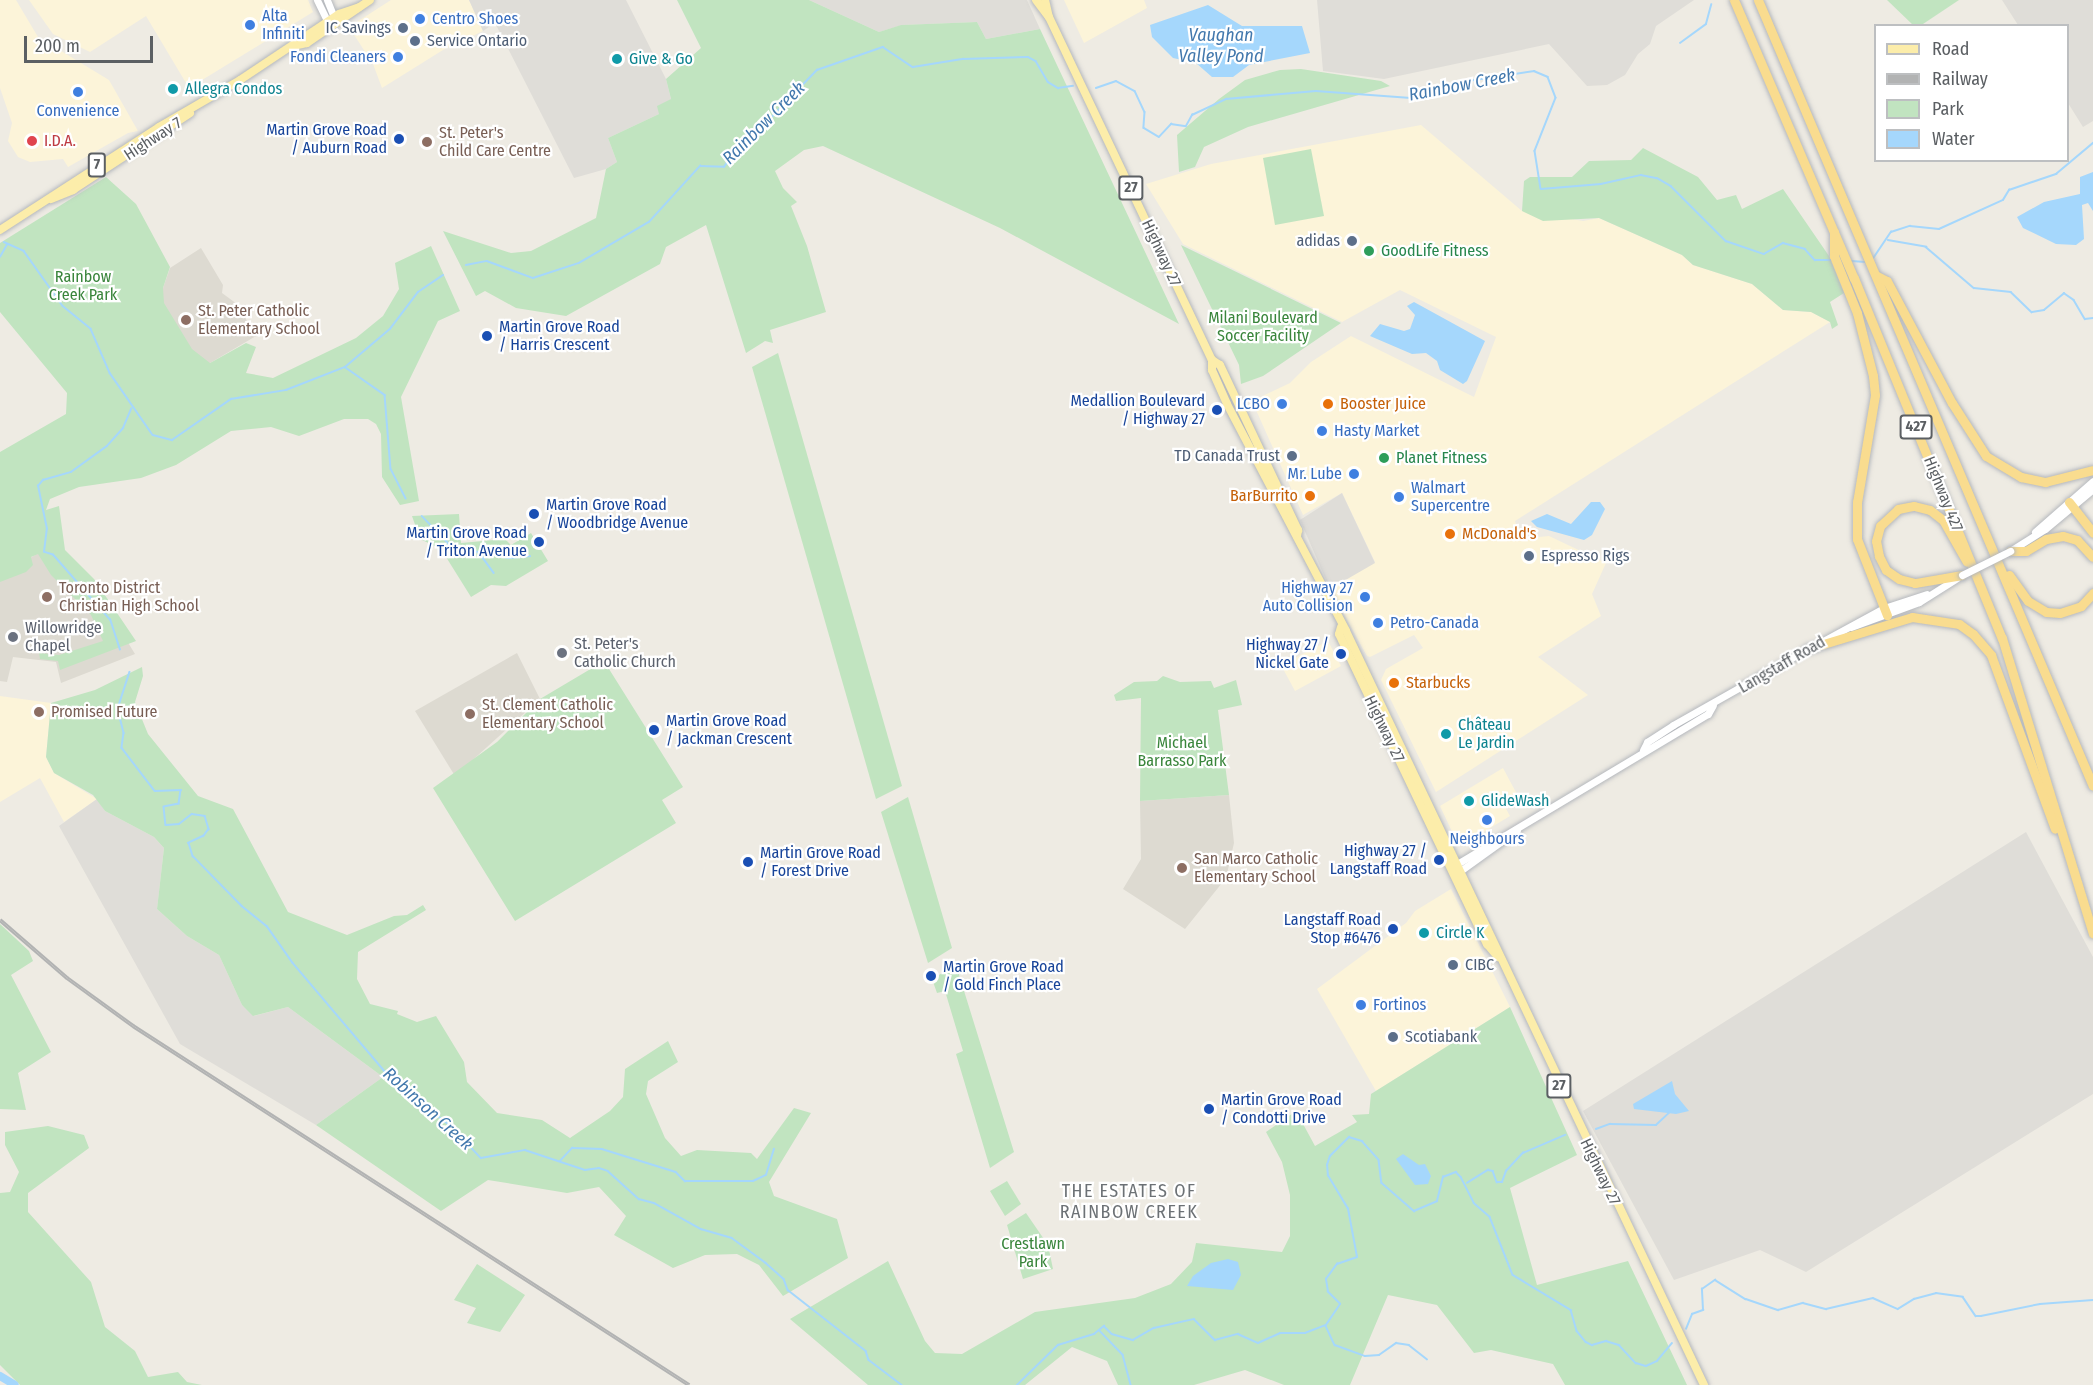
<!DOCTYPE html>
<meta charset="utf-8">
<style>
body{margin:0}
#map{position:relative;width:2093px;height:1385px;overflow:hidden;background:#eeebe3;font-family:"Fira Sans Condensed",sans-serif}
div>[style]{position:absolute}
[style*='--x']{left:calc(var(--x)*1px);top:calc(var(--y)*1px);width:calc(var(--w)*1px);rotate:calc(var(--a)*1deg)}
.commercial>*{inset:0;background:#fcf4d9}
.industrial>*{inset:0;background:#dfddd8}
.education>*{inset:0;background:#dddad1}
.green>*{inset:0;background:#c1e4c0}
.water>*{inset:0;background:#a5d7fc}
.stream>*{height:1.5px;margin:-0.75px;padding:0 0.75px;transform-origin:0.75px;border-radius:0.75px;background:#a5d7fc}
.river>*{height:8px;margin:-4px;padding:0 4px;transform-origin:4px;border-radius:4px;background:#a5d7fc}
.roads{filter:drop-shadow(0 0 2px #b5b8bd) drop-shadow(0 0 2px #b5b8bd)}
.secondary>*{height:7px;margin:-3.5px;padding:0 3.5px;transform-origin:3.5px;border-radius:3.5px;background:#fff}
.primary>*{height:8px;margin:-4px;padding:0 4px;transform-origin:4px;border-radius:4px;background:#fcedaa}
.highway>*{height:9px;margin:-4.5px;padding:0 4.5px;transform-origin:4.5px;border-radius:4.5px;background:#f9dc8f}
.rail>*{height:4px;margin-top:-2px;transform-origin:0;background:repeating-linear-gradient(90deg,#fff 0 4.5px,#b2b3b3 0 9px);box-sizing:border-box;border-block:2px solid #b2b3b3}
.bridges{filter:drop-shadow(0 0 2px #b5b8bd) drop-shadow(0 0 2px #b5b8bd)}
.secondary-bridge>*{height:7px;margin:-3.5px;padding:0 3.5px;transform-origin:3.5px;border-radius:3.5px;background:#fff}
.dots>*{width:16px;height:16px;translate:-50% -50%;box-sizing:border-box;border:3px solid #fff;border-radius:50%}
span{translate:-50% -50%;white-space:nowrap;text-align:center;line-height:1.15;-webkit-text-stroke:4.5px #fff;paint-order:stroke}
.shield-label span{padding:2px 4px;background:#fff;border:2px solid;border-radius:4px;-webkit-text-stroke-width:0}
.shield-label{font-size:15px;color:#5b5f63;font-weight:700}
.shop-label{font-size:16px;color:#366cbe}
.left{translate:0 -50%;text-align:left}
.right{translate:-100% -50%;text-align:right}
.service-label{font-size:16px;color:#4e5e75}
.culture-label{font-size:16px;color:#0d838f}
.transit-label{font-size:16px;color:#164399}
.education-label{font-size:16px;color:#785e54}
.street-label{font-size:16px;color:#5b5f63}
.health-label{font-size:16px;color:#be3a42}
.leisure-label{font-size:16px;color:#27864d}
.park-label{font-size:16px;color:#39853b}
.food-label{font-size:16px;color:#c56008}
.worship-label{font-size:16px;color:#5b616d}
.water-label{font-size:18px;color:#4278ad;font-style:italic}
.neighbourhood-label{font-size:18px;color:#6c7175;letter-spacing:1.5px}
.legend{position:absolute;left:1874px;top:24px;width:195px;height:138px;box-sizing:border-box;background:#fff;border:2px solid #bdbfc1;margin:0;padding:8px 10px;list-style:none;font-size:18px;color:#5b5f63}
.legend li{display:flex;align-items:center;gap:12px;height:30px}
.legend b{width:30px;border:2px solid #bdbfc1}
.scale{position:absolute;left:24px;top:36px;width:129px;height:27px;box-sizing:border-box;border:3px solid #5b5f63;border-top:0;padding-left:8px;font-size:18px;line-height:21px;white-space:nowrap;color:#5b5f63;-webkit-text-stroke:4px #fff;paint-order:stroke}
</style>
<div id="map">
<div class="commercial">
<div style="clip-path:polygon(0 0,16px 0,38px 37px,109px 80px,138px 131px,128px 133px,68px 167px,63px 159px,30px 162px,18px 157px,8px 141px,12px 123px,0 88px)"></div>
<div style="clip-path:polygon(29px 0,308px 0,313px 12px,189px 88px,146px 16px,90px 52px,53px 34px)"></div>
<div style="clip-path:polygon(391px 0,469px 0,483px 31px,443px 50px,382px 88px,373px 64px,349px 27px)"></div>
<div style="clip-path:polygon(1064px 0,1144px 0,1147px 8px,1084px 43px)"></div>
<div style="clip-path:polygon(1421px 125px,1522px 211px,1583px 221px,1599px 218px,1682px 255px,1693px 265px,1752px 284px,1783px 310px,1811px 312px,1830px 322px,1515px 521px,1520px 539px,1549px 536px,1606px 563px,1592px 594px,1601px 616px,1538px 657px,1588px 695px,1436px 792px,1381px 680px,1386px 669px,1423px 648px,1414px 635px,1370px 657px,1367px 656px,1330px 589px,1375px 562px,1342px 493px,1303px 515px,1252px 401px,1290px 383px,1311px 362px,1351px 336px,1474px 397px,1496px 337px,1400px 290px,1342px 322px,1183px 244px,1146px 184px,1211px 164px)"></div>
<div style="clip-path:polygon(1328px 641px,1341px 666px,1295px 691px,1281px 665px)"></div>
<div style="clip-path:polygon(0 696px,51px 703px,46px 757px,54px 773px,97px 799px,64px 822px,40px 778px,0 802px)"></div>
<div style="clip-path:polygon(1503px 768px,1519px 798px,1505px 807px,1510px 816px,1467px 842px,1456px 840px,1440px 806px)"></div>
<div style="clip-path:polygon(1451px 889px,1510px 1007px,1376px 1091px,1317px 989px,1406px 923px,1415px 911px)"></div>
</div>
<div class="industrial">
<div style="clip-path:polygon(469px 0,626px 0,666px 79px,671px 99px,659px 114px,608px 138px,617px 162px,606px 169px,574px 178px,495px 23px,483px 31px)"></div>
<div style="clip-path:polygon(809px 0,1027px 0,1040px 29px,986px 39px,977px 22px,902px 25px,879px 32px)"></div>
<div style="clip-path:polygon(1317px 0,1694px 0,1656px 26px,1650px 44px,1638px 54px,1625px 75px,1607px 85px,1587px 86px,1549px 44px,1384px 79px,1323px 71px)"></div>
<div style="clip-path:polygon(2002px 0,2093px 0,2093px 121px,2083px 127px,2068px 103px,2068px 26px,2018px 25px)"></div>
<div style="clip-path:polygon(1342px 493px,1375px 563px,1330px 589px,1300px 520px)"></div>
<div style="clip-path:polygon(97px 799px,105px 811px,154px 837px,164px 848px,157px 909px,187px 936px,219px 955px,242px 1005px,254px 1016px,288px 1007px,383px 1077px,316px 1125px,180px 1044px,59px 826px)"></div>
<div style="clip-path:polygon(2026px 832px,2093px 957px,2093px 1094px,1806px 1272px,1760px 1250px,1674px 1280px,1583px 1111px)"></div>
</div>
<div class="education">
<div style="clip-path:polygon(201px 248px,223px 285px,222px 293px,237px 304px,256px 336px,210px 363px,157px 409px,163px 288px,170px 268px)"></div>
<div style="clip-path:polygon(55px 543px,113px 618px,135px 654px,61px 683px,56px 662px,13px 657px,7px 682px,0 681px,0 576px)"></div>
<div style="clip-path:polygon(517px 653px,540px 699px,455px 776px,415px 711px)"></div>
<div style="clip-path:polygon(1229px 795px,1234px 843px,1226px 878px,1185px 929px,1123px 889px,1141px 859px,1140px 801px)"></div>
</div>
<div class="green">
<div style="clip-path:polygon(677px 0,809px 0,879px 32px,901px 25px,977px 22px,986px 39px,1040px 29px,1179px 324px,1000px 228px,823px 146px,804px 150px,775px 171px,783px 188px,797px 202px,791px 206px,807px 246px,826px 312px,770px 330px,773px 343px,765px 341px,746px 353px,706px 225px,666px 247px,660px 264px,566px 316px,516px 308px,485px 291px,476px 296px,443px 231px,511px 253px,531px 251px,596px 218px,606px 169px,617px 162px,608px 138px,659px 114px,657px 106px,671px 99px,666px 79px,701px 48px)"></div>
<div style="clip-path:polygon(1887px 0,1959px 0,1920px 26px,1913px 25px)"></div>
<div style="clip-path:polygon(1301px 69px,1381px 81px,1390px 86px,1248px 127px,1204px 147px,1195px 167px,1179px 172px,1177px 135px,1219px 99px,1245px 80px,1280px 70px)"></div>
<div style="clip-path:polygon(1643px 148px,1698px 177px,1717px 200px,1736px 195px,1742px 209px,1783px 189px,1829px 256px,1844px 293px,1830px 302px,1838px 325px,1832px 329px,1830px 322px,1811px 312px,1783px 310px,1752px 284px,1693px 265px,1682px 255px,1599px 218px,1543px 221px,1522px 211px,1524px 181px,1530px 177px,1572px 177px,1589px 161px,1631px 160px)"></div>
<div style="clip-path:polygon(1311px 149px,1324px 216px,1275px 225px,1263px 158px)"></div>
<div style="clip-path:polygon(106px 177px,136px 204px,170px 267px,163px 288px,164px 303px,192px 349px,210px 363px,246px 343px,256px 347px,246px 373px,273px 378px,356px 338px,383px 316px,399px 289px,395px 263px,431px 246px,460px 311px,438px 321px,401px 397px,419px 501px,400px 505px,382px 477px,381px 434px,376px 424px,368px 419px,344px 419px,299px 436px,271px 427px,231px 431px,176px 465px,141px 478px,79px 487px,50px 499px,46px 510px,59px 506px,65px 550px,94px 579px,136px 641px,60px 670px,58px 661px,40px 659px,39px 653px,59px 655px,103px 641px,91px 615px,51px 575px,38px 554px,31px 557px,33px 565px,26px 572px,0 582px,0 452px,66px 414px,67px 393px,0 312px,0 243px)"></div>
<div style="clip-path:polygon(1181px 245px,1341px 323px,1263px 376px,1241px 384px,1239px 365px)"></div>
<div style="clip-path:polygon(778px 353px,902px 786px,876px 799px,752px 367px)"></div>
<div style="clip-path:polygon(459px 514px,461px 543px,505px 539px,511px 545px,531px 533px,548px 561px,506px 586px,491px 585px,471px 597px,441px 549px,420px 539px,412px 516px)"></div>
<div style="clip-path:polygon(604px 661px,683px 787px,662px 800px,676px 823px,515px 921px,433px 788px,497px 742px,540px 699px)"></div>
<div style="clip-path:polygon(142px 667px,143px 676px,135px 702px,148px 734px,198px 796px,233px 809px,288px 912px,347px 935px,394px 916px,407px 915px,423px 905px,426px 910px,358px 952px,357px 979px,370px 1004px,398px 1011px,397px 1014px,417px 1022px,436px 1016px,464px 1062px,467px 1082px,497px 1113px,542px 1120px,570px 1138px,610px 1111px,623px 1097px,625px 1069px,668px 1041px,678px 1062px,648px 1081px,646px 1094px,665px 1138px,681px 1156px,697px 1150px,751px 1153px,757px 1159px,794px 1108px,811px 1113px,769px 1182px,774px 1196px,837px 1219px,848px 1258px,783px 1296px,759px 1265px,737px 1254px,705px 1255px,673px 1268px,614px 1235px,626px 1216px,599px 1187px,567px 1193px,488px 1180px,441px 1211px,316px 1125px,383px 1077px,288px 1007px,253px 1016px,242px 1005px,219px 955px,187px 936px,157px 909px,164px 848px,154px 837px,105px 811px,93px 795px,54px 773px,46px 757px,51px 703px,95px 690px)"></div>
<div style="clip-path:polygon(1163px 676px,1180px 682px,1211px 681px,1214px 688px,1236px 680px,1242px 705px,1218px 710px,1229px 795px,1140px 801px,1141px 698px,1116px 701px,1114px 695px,1134px 682px,1157px 681px)"></div>
<div style="clip-path:polygon(908px 797px,952px 948px,928px 963px,881px 812px)"></div>
<div style="clip-path:polygon(0 924px,29px 951px,33px 961px,11px 975px,51px 1052px,18px 1073px,26px 1110px,0 1109px)"></div>
<div style="clip-path:polygon(956px 965px,1014px 1152px,990px 1168px,956px 1054px,963px 1051px,945px 991px,937px 993px,932px 979px)"></div>
<div style="clip-path:polygon(1510px 1007px,1577px 1155px,1510px 1188px,1537px 1285px,1628px 1261px,1687px 1385px,1565px 1385px,1553px 1364px,1491px 1350px,1474px 1353px,1437px 1305px,1388px 1295px,1350px 1385px,1284px 1385px,1245px 1370px,1194px 1385px,1118px 1385px,1107px 1361px,1072px 1347px,1025px 1385px,868px 1385px,790px 1319px,888px 1261px,925px 1341px,935px 1353px,962px 1354px,1035px 1312px,1135px 1298px,1171px 1284px,1192px 1262px,1196px 1243px,1282px 1252px,1290px 1236px,1290px 1195px,1282px 1162px,1266px 1132px,1296px 1111px,1315px 1146px,1357px 1122px,1352px 1115px,1369px 1114px,1371px 1094px)"></div>
<div style="clip-path:polygon(48px 1126px,84px 1135px,89px 1148px,28px 1193px,28px 1212px,91px 1282px,105px 1327px,135px 1351px,148px 1377px,178px 1372px,187px 1382px,202px 1385px,20px 1385px,0 1365px,0 1193px,10px 1192px,19px 1172px,5px 1145px,5px 1132px)"></div>
<div style="clip-path:polygon(1007px 1181px,1021px 1204px,1005px 1216px,990px 1191px)"></div>
<div style="clip-path:polygon(1026px 1213px,1048px 1245px,1053px 1269px,1023px 1279px,1007px 1225px)"></div>
<div style="clip-path:polygon(477px 1264px,525px 1295px,500px 1332px,467px 1323px,476px 1308px,454px 1300px)"></div>
</div>
<div class="water">
<div style="clip-path:polygon(1208px 5px,1242px 26px,1302px 26px,1310px 53px,1249px 65px,1233px 77px,1212px 77px,1196px 63px,1173px 58px,1152px 37px,1150px 25px)"></div>
<div style="clip-path:polygon(2093px 172px,2093px 211px,2088px 203px,2082px 205px,2084px 239px,2076px 245px,2056px 244px,2023px 228px,2017px 217px,2044px 202px,2080px 194px,2080px 177px)"></div>
<div style="clip-path:polygon(1414px 302px,1485px 341px,1467px 381px,1463px 384px,1440px 370px,1437px 361px,1426px 353px,1412px 354px,1370px 336px,1380px 324px,1404px 331px,1410px 329px,1415px 315px,1407px 306px)"></div>
<div style="clip-path:polygon(1591px 502px,1600px 502px,1605px 509px,1592px 535px,1584px 540px,1537px 527px,1531px 521px,1547px 514px,1571px 524px)"></div>
<div style="clip-path:polygon(1672px 1081px,1675px 1094px,1689px 1111px,1676px 1114px,1634px 1109px,1633px 1104px)"></div>
<div style="clip-path:polygon(1403px 1154px,1419px 1165px,1425px 1164px,1431px 1176px,1428px 1184px,1415px 1185px,1396px 1159px)"></div>
<div style="clip-path:polygon(1228px 1259px,1238px 1262px,1241px 1275px,1233px 1290px,1187px 1286px,1193px 1276px,1211px 1263px)"></div>
</div>
<div class="stream">
<div style="--x:1680;--y:43;--w:32;--a:-36"></div>
<div style="--x:1706;--y:24;--w:20;--a:-75"></div>
<div style="--x:1096;--y:88;--w:21;--a:-19"></div>
<div style="--x:1116;--y:81;--w:21;--a:28"></div>
<div style="--x:1135;--y:91;--w:23;--a:65"></div>
<div style="--x:1145;--y:112;--w:16;--a:94"></div>
<div style="--x:1144;--y:128;--w:17;--a:31"></div>
<div style="--x:1159;--y:137;--w:18;--a:-47"></div>
<div style="--x:1171;--y:124;--w:15;--a:8"></div>
<div style="--x:1186;--y:126;--w:13;--a:-61"></div>
<div style="--x:1192;--y:115;--w:38;--a:-25"></div>
<div style="--x:1226;--y:99;--w:90;--a:-5.1"></div>
<div style="--x:1316;--y:91;--w:95;--a:4.2"></div>
<div style="--x:1411;--y:98;--w:59;--a:-16.6"></div>
<div style="--x:1468;--y:81;--w:67;--a:-8.6"></div>
<div style="--x:1534;--y:71;--w:15;--a:23"></div>
<div style="--x:1548;--y:77;--w:22;--a:69"></div>
<div style="--x:1556;--y:98;--w:57;--a:111.6"></div>
<div style="--x:1535;--y:151;--w:38;--a:81"></div>
<div style="--x:1541;--y:189;--w:60;--a:-4.8"></div>
<div style="--x:1601;--y:184;--w:41;--a:-12.7"></div>
<div style="--x:1641;--y:175;--w:16;--a:11"></div>
<div style="--x:1657;--y:178;--w:16;--a:30"></div>
<div style="--x:1671;--y:186;--w:78;--a:45"></div>
<div style="--x:1726;--y:241;--w:40;--a:18.9"></div>
<div style="--x:1764;--y:254;--w:22;--a:-30"></div>
<div style="--x:1783;--y:243;--w:23;--a:15"></div>
<div style="--x:1805;--y:249;--w:15;--a:48"></div>
<div style="--x:1815;--y:260;--w:17;--a:0"></div>
<div style="--x:1888;--y:240;--w:39;--a:10"></div>
<div style="--x:1926;--y:247;--w:63;--a:40.5"></div>
<div style="--x:1974;--y:288;--w:37;--a:6"></div>
<div style="--x:2011;--y:292;--w:29;--a:44"></div>
<div style="--x:2032;--y:312;--w:12;--a:-9"></div>
<div style="--x:2044;--y:310;--w:26;--a:-40"></div>
<div style="--x:2064;--y:293;--w:12;--a:35"></div>
<div style="--x:2074;--y:300;--w:22;--a:60"></div>
<div style="--x:2085;--y:319;--w:8;--a:-7"></div>
<div style="--x:4;--y:242;--w:22;--a:24"></div>
<div style="--x:24;--y:251;--w:67;--a:54.7"></div>
<div style="--x:63;--y:306;--w:36;--a:39"></div>
<div style="--x:91;--y:329;--w:48;--a:66.6"></div>
<div style="--x:110;--y:373;--w:75;--a:55.3"></div>
<div style="--x:153;--y:435;--w:20;--a:15"></div>
<div style="--x:172;--y:440;--w:72;--a:-34.8"></div>
<div style="--x:231;--y:399;--w:56;--a:-9.3"></div>
<div style="--x:286;--y:390;--w:63;--a:-21.3"></div>
<div style="--x:345;--y:367;--w:59;--a:-40.2"></div>
<div style="--x:390;--y:329;--w:46;--a:-52.9"></div>
<div style="--x:418;--y:292;--w:30;--a:-34"></div>
<div style="--x:0;--y:257;--w:14;--a:-60"></div>
<div style="--x:1872;--y:260;--w:34;--a:-56"></div>
<div style="--x:1891;--y:232;--w:20;--a:-18"></div>
<div style="--x:1910;--y:226;--w:29;--a:6"></div>
<div style="--x:1939;--y:229;--w:70;--a:-24.4"></div>
<div style="--x:2003;--y:200;--w:12;--a:-59"></div>
<div style="--x:2009;--y:190;--w:50;--a:-18.8"></div>
<div style="--x:2056;--y:174;--w:48;--a:-40"></div>
<div style="--x:1852;--y:261;--w:13;--a:4"></div>
<div style="--x:466;--y:265;--w:21;--a:-11"></div>
<div style="--x:487;--y:261;--w:49;--a:20.3"></div>
<div style="--x:533;--y:278;--w:48;--a:-18.1"></div>
<div style="--x:579;--y:263;--w:81;--a:-30.4"></div>
<div style="--x:649;--y:222;--w:76;--a:-47.7"></div>
<div style="--x:700;--y:166;--w:24;--a:2"></div>
<div style="--x:724;--y:167;--w:32;--a:-56"></div>
<div style="--x:742;--y:140;--w:28;--a:-35"></div>
<div style="--x:765;--y:124;--w:75;--a:-46.1"></div>
<div style="--x:817;--y:70;--w:70;--a:-19.2"></div>
<div style="--x:883;--y:47;--w:36;--a:34"></div>
<div style="--x:913;--y:67;--w:51;--a:-9.1"></div>
<div style="--x:963;--y:59;--w:65;--a:-1.8"></div>
<div style="--x:1028;--y:57;--w:9;--a:27"></div>
<div style="--x:1036;--y:61;--w:24;--a:60"></div>
<div style="--x:1048;--y:82;--w:12;--a:31"></div>
<div style="--x:1058;--y:88;--w:15;--a:-8"></div>
<div style="--x:345;--y:367;--w:49;--a:35"></div>
<div style="--x:385;--y:395;--w:74;--a:85.4"></div>
<div style="--x:391;--y:469;--w:33;--a:63"></div>
<div style="--x:422;--y:516;--w:43;--a:45.9"></div>
<div style="--x:452;--y:547;--w:58;--a:10.9"></div>
<div style="--x:509;--y:558;--w:21;--a:-5"></div>
<div style="--x:481;--y:555;--w:22;--a:54"></div>
<div style="--x:120;--y:650;--w:32;--a:-108"></div>
<div style="--x:110;--y:620;--w:86;--a:-131.2"></div>
<div style="--x:53;--y:555;--w:9;--a:-162"></div>
<div style="--x:44;--y:552;--w:23;--a:-83"></div>
<div style="--x:47;--y:529;--w:44;--a:-101.8"></div>
<div style="--x:38;--y:486;--w:8;--a:-50"></div>
<div style="--x:43;--y:480;--w:29;--a:-16"></div>
<div style="--x:71;--y:472;--w:44;--a:-35.8"></div>
<div style="--x:107;--y:446;--w:24;--a:-48"></div>
<div style="--x:123;--y:428;--w:21;--a:-67"></div>
<div style="--x:130;--y:672;--w:39;--a:108"></div>
<div style="--x:118;--y:709;--w:25;--a:76"></div>
<div style="--x:124;--y:733;--w:15;--a:98"></div>
<div style="--x:122;--y:748;--w:54;--a:52.5"></div>
<div style="--x:155;--y:791;--w:26;--a:-2"></div>
<div style="--x:181;--y:790;--w:14;--a:98"></div>
<div style="--x:179;--y:804;--w:15;--a:169"></div>
<div style="--x:164;--y:807;--w:18;--a:84"></div>
<div style="--x:166;--y:825;--w:13;--a:-4"></div>
<div style="--x:179;--y:824;--w:16;--a:-38"></div>
<div style="--x:192;--y:814;--w:13;--a:9"></div>
<div style="--x:205;--y:816;--w:14;--a:73"></div>
<div style="--x:209;--y:829;--w:9;--a:126"></div>
<div style="--x:204;--y:836;--w:17;--a:155"></div>
<div style="--x:189;--y:843;--w:14;--a:73"></div>
<div style="--x:193;--y:856;--w:70;--a:45.6"></div>
<div style="--x:242;--y:906;--w:32;--a:39"></div>
<div style="--x:267;--y:926;--w:45;--a:54.9"></div>
<div style="--x:293;--y:963;--w:156;--a:49.7"></div>
<div style="--x:394;--y:1082;--w:72;--a:37.7"></div>
<div style="--x:451;--y:1126;--w:44;--a:46.8"></div>
<div style="--x:481;--y:1158;--w:45;--a:-10.3"></div>
<div style="--x:525;--y:1150;--w:63;--a:18.4"></div>
<div style="--x:585;--y:1170;--w:14;--a:-8"></div>
<div style="--x:599;--y:1168;--w:9;--a:18"></div>
<div style="--x:608;--y:1171;--w:42;--a:42.1"></div>
<div style="--x:639;--y:1199;--w:16;--a:15"></div>
<div style="--x:654;--y:1203;--w:54;--a:29"></div>
<div style="--x:701;--y:1229;--w:32;--a:16"></div>
<div style="--x:732;--y:1238;--w:42;--a:36.3"></div>
<div style="--x:766;--y:1263;--w:24;--a:42"></div>
<div style="--x:784;--y:1279;--w:12;--a:70"></div>
<div style="--x:788;--y:1290;--w:99;--a:38"></div>
<div style="--x:866;--y:1351;--w:9;--a:72"></div>
<div style="--x:869;--y:1360;--w:41;--a:37.1"></div>
<div style="--x:1596;--y:1129;--w:15;--a:-20"></div>
<div style="--x:1610;--y:1124;--w:46;--a:1.2"></div>
<div style="--x:1656;--y:1125;--w:19;--a:-43"></div>
<div style="--x:560;--y:1161;--w:18;--a:-47"></div>
<div style="--x:572;--y:1148;--w:30;--a:2"></div>
<div style="--x:602;--y:1149;--w:77;--a:17.3"></div>
<div style="--x:676;--y:1172;--w:13;--a:45"></div>
<div style="--x:685;--y:1181;--w:68;--a:0"></div>
<div style="--x:753;--y:1181;--w:14;--a:-25"></div>
<div style="--x:766;--y:1175;--w:27;--a:-73"></div>
<div style="--x:1467;--y:1183;--w:25;--a:-32"></div>
<div style="--x:1488;--y:1170;--w:5;--a:11"></div>
<div style="--x:1493;--y:1171;--w:12;--a:70"></div>
<div style="--x:1497;--y:1182;--w:5;--a:0"></div>
<div style="--x:1502;--y:1182;--w:12;--a:-70"></div>
<div style="--x:1506;--y:1171;--w:25;--a:-47"></div>
<div style="--x:1523;--y:1153;--w:46;--a:-23.2"></div>
<div style="--x:1326;--y:1326;--w:21;--a:65"></div>
<div style="--x:1335;--y:1345;--w:32;--a:20"></div>
<div style="--x:1365;--y:1356;--w:14;--a:-4"></div>
<div style="--x:1379;--y:1355;--w:21;--a:-35"></div>
<div style="--x:1396;--y:1343;--w:13;--a:9"></div>
<div style="--x:1409;--y:1345;--w:23;--a:38"></div>
<div style="--x:1686;--y:1329;--w:16;--a:-68"></div>
<div style="--x:1692;--y:1314;--w:12;--a:-20"></div>
<div style="--x:1703;--y:1310;--w:21;--a:-93"></div>
<div style="--x:1702;--y:1289;--w:16;--a:-35"></div>
<div style="--x:1715;--y:1280;--w:36;--a:32"></div>
<div style="--x:1746;--y:1299;--w:34;--a:19"></div>
<div style="--x:1778;--y:1310;--w:26;--a:-16"></div>
<div style="--x:1803;--y:1303;--w:24;--a:15"></div>
<div style="--x:1826;--y:1309;--w:48;--a:-13.2"></div>
<div style="--x:1873;--y:1298;--w:27;--a:24"></div>
<div style="--x:1898;--y:1309;--w:19;--a:-32"></div>
<div style="--x:1914;--y:1299;--w:23;--a:-15"></div>
<div style="--x:1936;--y:1293;--w:27;--a:8"></div>
<div style="--x:1963;--y:1297;--w:23;--a:56"></div>
<div style="--x:1976;--y:1316;--w:5;--a:0"></div>
<div style="--x:1981;--y:1316;--w:60;--a:-11.5"></div>
<div style="--x:2040;--y:1304;--w:53;--a:-4.3"></div>
<div style="--x:1100;--y:1331;--w:33;--a:46"></div>
<div style="--x:1123;--y:1355;--w:31;--a:75"></div>
<div style="--x:1017;--y:1385;--w:57;--a:-44.3"></div>
<div style="--x:1058;--y:1345;--w:38;--a:-17"></div>
<div style="--x:1094;--y:1334;--w:13;--a:-39"></div>
<div style="--x:1104;--y:1326;--w:11;--a:45"></div>
<div style="--x:1112;--y:1334;--w:22;--a:16"></div>
<div style="--x:1133;--y:1340;--w:24;--a:-30"></div>
<div style="--x:1154;--y:1328;--w:41;--a:-12.7"></div>
<div style="--x:1194;--y:1319;--w:30;--a:45"></div>
<div style="--x:1215;--y:1340;--w:24;--a:-15"></div>
<div style="--x:1238;--y:1334;--w:22;--a:24"></div>
<div style="--x:1258;--y:1343;--w:24;--a:-24"></div>
<div style="--x:1280;--y:1333;--w:25;--a:0"></div>
<div style="--x:1305;--y:1333;--w:22;--a:-21"></div>
<div style="--x:1326;--y:1325;--w:25;--a:-56"></div>
<div style="--x:1340;--y:1304;--w:17;--a:-135"></div>
<div style="--x:1328;--y:1292;--w:13;--a:-99"></div>
<div style="--x:1326;--y:1279;--w:19;--a:-54"></div>
<div style="--x:1337;--y:1264;--w:21;--a:-19"></div>
<div style="--x:1357;--y:1257;--w:49;--a:-100.6"></div>
<div style="--x:1348;--y:1209;--w:39;--a:-121"></div>
<div style="--x:1328;--y:1176;--w:11;--a:-95"></div>
<div style="--x:1327;--y:1165;--w:9;--a:-72"></div>
<div style="--x:1330;--y:1156;--w:27;--a:-45"></div>
<div style="--x:1349;--y:1137;--w:14;--a:17"></div>
<div style="--x:1362;--y:1141;--w:25;--a:48"></div>
<div style="--x:1379;--y:1160;--w:23;--a:83"></div>
<div style="--x:1382;--y:1183;--w:43;--a:41.2"></div>
<div style="--x:1414;--y:1211;--w:25;--a:-23"></div>
<div style="--x:1437;--y:1201;--w:25;--a:-76"></div>
<div style="--x:1443;--y:1177;--w:14;--a:-21"></div>
<div style="--x:1456;--y:1172;--w:7;--a:45"></div>
<div style="--x:1461;--y:1177;--w:29;--a:63"></div>
<div style="--x:1474;--y:1203;--w:21;--a:41"></div>
<div style="--x:1490;--y:1217;--w:62;--a:68.4"></div>
<div style="--x:1513;--y:1275;--w:68;--a:31.1"></div>
<div style="--x:1571;--y:1310;--w:22;--a:74"></div>
<div style="--x:1577;--y:1331;--w:14;--a:51"></div>
<div style="--x:1586;--y:1342;--w:7;--a:27"></div>
<div style="--x:1592;--y:1345;--w:15;--a:-16"></div>
<div style="--x:1606;--y:1341;--w:14;--a:17"></div>
<div style="--x:1619;--y:1345;--w:25;--a:47"></div>
<div style="--x:1636;--y:1363;--w:10;--a:17"></div>
<div style="--x:1646;--y:1366;--w:12;--a:-24"></div>
<div style="--x:1657;--y:1361;--w:23;--a:-50"></div>
</div>
<div class="river">
<div style="--x:0;--y:1376;--w:17;--a:31"></div>
</div>
<div class="roads">
<div class="secondary">
<div style="--x:317;--y:0;--w:28;--a:64"></div>
<div style="--x:327;--y:0;--w:24;--a:68"></div>
<div style="--x:2035;--y:532;--w:77;--a:-41.3"></div>
<div style="--x:2010;--y:551;--w:41;--a:-32.2"></div>
<div style="--x:2045;--y:529;--w:62;--a:-39.8"></div>
<div style="--x:1851;--y:627;--w:72;--a:-20.2"></div>
<div style="--x:1919;--y:602;--w:45;--a:-32.3"></div>
<div style="--x:1823;--y:641;--w:69;--a:-28.4"></div>
<div style="--x:1884;--y:608;--w:45;--a:-18"></div>
<div style="--x:1643;--y:750;--w:9;--a:-63"></div>
<div style="--x:1647;--y:742;--w:31;--a:-33"></div>
<div style="--x:1673;--y:725;--w:159;--a:-29.5"></div>
<div style="--x:1457;--y:864;--w:292;--a:-30.9"></div>
<div style="--x:1708;--y:714;--w:10;--a:-61"></div>
<div style="--x:1456;--y:874;--w:75;--a:-35.8"></div>
</div>
<div class="primary">
<div style="--x:1036;--y:0;--w:21;--a:53"></div>
<div style="--x:1045;--y:0;--w:17;--a:77"></div>
<div style="--x:1049;--y:17;--w:380;--a:64.6"></div>
<div style="--x:1212;--y:360;--w:10;--a:90"></div>
<div style="--x:1212;--y:370;--w:37;--a:66"></div>
<div style="--x:1227;--y:404;--w:256;--a:62.3"></div>
<div style="--x:1346;--y:631;--w:835;--a:64.6"></div>
<div style="--x:293;--y:46;--w:14;--a:-12"></div>
<div style="--x:307;--y:43;--w:76;--a:-34.3"></div>
<div style="--x:51;--y:199;--w:24;--a:-22"></div>
<div style="--x:73;--y:190;--w:140;--a:-33.3"></div>
<div style="--x:0;--y:230;--w:189;--a:-32.9"></div>
<div style="--x:159;--y:127;--w:94;--a:-30.1"></div>
<div style="--x:240;--y:80;--w:119;--a:-33.7"></div>
<div style="--x:339;--y:14;--w:21;--a:-19"></div>
<div style="--x:1212;--y:360;--w:9;--a:32"></div>
<div style="--x:1220;--y:365;--w:183;--a:64.7"></div>
<div style="--x:1298;--y:530;--w:6;--a:99"></div>
<div style="--x:1341;--y:627;--w:7;--a:106"></div>
<div style="--x:1339;--y:634;--w:344;--a:64.5"></div>
<div style="--x:1487;--y:944;--w:17;--a:50"></div>
</div>
<div class="highway">
<div style="--x:1734;--y:0;--w:303;--a:66.7"></div>
<div style="--x:1854;--y:278;--w:389;--a:67.7"></div>
<div style="--x:2002;--y:638;--w:309;--a:72.9"></div>
<div style="--x:1758;--y:0;--w:854;--a:66.92"></div>
<div style="--x:1834;--y:232;--w:24;--a:90"></div>
<div style="--x:1834;--y:256;--w:61;--a:68"></div>
<div style="--x:1857;--y:313;--w:65;--a:75.7"></div>
<div style="--x:1873;--y:376;--w:19;--a:84"></div>
<div style="--x:1875;--y:395;--w:109;--a:99.5"></div>
<div style="--x:1857;--y:502;--w:37;--a:90"></div>
<div style="--x:1857;--y:539;--w:82;--a:68.5"></div>
<div style="--x:1877;--y:276;--w:11;--a:27"></div>
<div style="--x:1887;--y:281;--w:138;--a:62"></div>
<div style="--x:1952;--y:403;--w:63;--a:57.3"></div>
<div style="--x:1986;--y:456;--w:41;--a:31"></div>
<div style="--x:2021;--y:477;--w:25;--a:12"></div>
<div style="--x:2045;--y:482;--w:49;--a:-14"></div>
<div style="--x:2069;--y:502;--w:39;--a:52"></div>
<div style="--x:2010;--y:551;--w:16;--a:0"></div>
<div style="--x:2026;--y:551;--w:23;--a:-31"></div>
<div style="--x:2046;--y:539;--w:17;--a:-10"></div>
<div style="--x:2063;--y:536;--w:15;--a:16"></div>
<div style="--x:2077;--y:540;--w:23;--a:47"></div>
<div style="--x:1962;--y:575;--w:48;--a:170.3"></div>
<div style="--x:1915;--y:583;--w:16;--a:-166"></div>
<div style="--x:1899;--y:579;--w:16;--a:-145"></div>
<div style="--x:1886;--y:570;--w:16;--a:-117"></div>
<div style="--x:1879;--y:556;--w:15;--a:-101"></div>
<div style="--x:1876;--y:541;--w:16;--a:-75"></div>
<div style="--x:1880;--y:526;--w:25;--a:-43"></div>
<div style="--x:1898;--y:509;--w:16;--a:-11"></div>
<div style="--x:1914;--y:506;--w:16;--a:14"></div>
<div style="--x:1930;--y:510;--w:16;--a:38"></div>
<div style="--x:1943;--y:520;--w:48;--a:60.3"></div>
<div style="--x:2009;--y:575;--w:32;--a:54"></div>
<div style="--x:2028;--y:601;--w:21;--a:31"></div>
<div style="--x:2046;--y:612;--w:14;--a:4"></div>
<div style="--x:2060;--y:613;--w:22;--a:-18"></div>
<div style="--x:2081;--y:606;--w:18;--a:-47"></div>
<div style="--x:1807;--y:649;--w:110;--a:-16.9"></div>
<div style="--x:1912;--y:617;--w:48;--a:8.5"></div>
<div style="--x:1959;--y:624;--w:17;--a:36"></div>
<div style="--x:1973;--y:634;--w:28;--a:49"></div>
<div style="--x:1991;--y:655;--w:185;--a:69.8"></div>
</div>
</div>
<div class="rail">
<div style="--x:0;--y:920;--w:89;--a:40.9"></div>
<div style="--x:67;--y:978;--w:82;--a:36"></div>
<div style="--x:133;--y:1026;--w:662;--a:32.85"></div>
</div>
<div class="bridges">
<div class="secondary-bridge">
<div style="--x:1962;--y:575;--w:54;--a:-26.6"></div>
</div>
</div>
<div class="dots">
<div style="left:420px;top:19px;background:#3f7fe0"></div>
<div style="left:250px;top:25px;background:#3f7fe0"></div>
<div style="left:403px;top:28px;background:#5c6f8a"></div>
<div style="left:415px;top:41px;background:#5c6f8a"></div>
<div style="left:398px;top:57px;background:#3f7fe0"></div>
<div style="left:617px;top:59px;background:#0f9aa8"></div>
<div style="left:173px;top:89px;background:#0f9aa8"></div>
<div style="left:78px;top:92px;background:#3f7fe0"></div>
<div style="left:399px;top:139px;background:#1a4fb4"></div>
<div style="left:32px;top:141px;background:#e0444e"></div>
<div style="left:427px;top:142px;background:#8d6e63"></div>
<div style="left:1352px;top:241px;background:#5c6f8a"></div>
<div style="left:1369px;top:251px;background:#2e9e5b"></div>
<div style="left:186px;top:320px;background:#8d6e63"></div>
<div style="left:487px;top:336px;background:#1a4fb4"></div>
<div style="left:1282px;top:404px;background:#3f7fe0"></div>
<div style="left:1328px;top:404px;background:#e8710a"></div>
<div style="left:1217px;top:410px;background:#1a4fb4"></div>
<div style="left:1322px;top:431px;background:#3f7fe0"></div>
<div style="left:1292px;top:456px;background:#5c6f8a"></div>
<div style="left:1384px;top:458px;background:#2e9e5b"></div>
<div style="left:1354px;top:474px;background:#3f7fe0"></div>
<div style="left:1310px;top:496px;background:#e8710a"></div>
<div style="left:1399px;top:497px;background:#3f7fe0"></div>
<div style="left:534px;top:514px;background:#1a4fb4"></div>
<div style="left:1450px;top:534px;background:#e8710a"></div>
<div style="left:539px;top:542px;background:#1a4fb4"></div>
<div style="left:1529px;top:556px;background:#5c6f8a"></div>
<div style="left:47px;top:597px;background:#8d6e63"></div>
<div style="left:1365px;top:597px;background:#3f7fe0"></div>
<div style="left:1378px;top:623px;background:#3f7fe0"></div>
<div style="left:13px;top:637px;background:#6b7280"></div>
<div style="left:562px;top:653px;background:#6b7280"></div>
<div style="left:1341px;top:654px;background:#1a4fb4"></div>
<div style="left:1394px;top:683px;background:#e8710a"></div>
<div style="left:39px;top:712px;background:#8d6e63"></div>
<div style="left:470px;top:714px;background:#8d6e63"></div>
<div style="left:654px;top:730px;background:#1a4fb4"></div>
<div style="left:1446px;top:734px;background:#0f9aa8"></div>
<div style="left:1469px;top:801px;background:#0f9aa8"></div>
<div style="left:1487px;top:820px;background:#3f7fe0"></div>
<div style="left:1439px;top:860px;background:#1a4fb4"></div>
<div style="left:748px;top:862px;background:#1a4fb4"></div>
<div style="left:1182px;top:868px;background:#8d6e63"></div>
<div style="left:1393px;top:929px;background:#1a4fb4"></div>
<div style="left:1424px;top:933px;background:#0f9aa8"></div>
<div style="left:1453px;top:965px;background:#5c6f8a"></div>
<div style="left:931px;top:976px;background:#1a4fb4"></div>
<div style="left:1361px;top:1005px;background:#3f7fe0"></div>
<div style="left:1393px;top:1037px;background:#5c6f8a"></div>
<div style="left:1209px;top:1109px;background:#1a4fb4"></div>
</div>
<div class="shield-label">
<span style="left:97px;top:165px">7</span>
<span style="left:1131px;top:188px">27</span>
<span style="left:1916px;top:427px">427</span>
<span style="left:1559px;top:1086px">27</span>
</div>
<div class="shop-label">
<span class="left" style="left:262px;top:25px">Alta<br>Infiniti</span>
<span class="left" style="left:432px;top:19px">Centro Shoes</span>
<span class="right" style="left:386px;top:57px">Fondi Cleaners</span>
<span style="left:78px;top:111px">Convenience</span>
<span class="right" style="left:1270px;top:404px">LCBO</span>
<span class="left" style="left:1334px;top:431px">Hasty Market</span>
<span class="right" style="left:1342px;top:474px">Mr. Lube</span>
<span class="left" style="left:1411px;top:497px">Walmart<br>Supercentre</span>
<span class="right" style="left:1353px;top:597px">Highway 27<br>Auto Collision</span>
<span class="left" style="left:1390px;top:623px">Petro-Canada</span>
<span style="left:1487px;top:839px">Neighbours</span>
<span class="left" style="left:1373px;top:1005px">Fortinos</span>
</div>
<div class="service-label">
<span class="right" style="left:391px;top:28px">IC Savings</span>
<span class="left" style="left:427px;top:41px">Service Ontario</span>
<span class="right" style="left:1340px;top:241px">adidas</span>
<span class="right" style="left:1280px;top:456px">TD Canada Trust</span>
<span class="left" style="left:1541px;top:556px">Espresso Rigs</span>
<span class="left" style="left:1465px;top:965px">CIBC</span>
<span class="left" style="left:1405px;top:1037px">Scotiabank</span>
</div>
<div class="culture-label">
<span class="left" style="left:629px;top:59px">Give &amp; Go</span>
<span class="left" style="left:185px;top:89px">Allegra Condos</span>
<span class="left" style="left:1458px;top:734px">Château<br>Le Jardin</span>
<span class="left" style="left:1481px;top:801px">GlideWash</span>
<span class="left" style="left:1436px;top:933px">Circle K</span>
</div>
<div class="transit-label">
<span class="right" style="left:387px;top:139px">Martin Grove Road<br>/ Auburn Road</span>
<span class="left" style="left:499px;top:336px">Martin Grove Road<br>/ Harris Crescent</span>
<span class="right" style="left:1205px;top:410px">Medallion Boulevard<br>/ Highway 27</span>
<span class="left" style="left:546px;top:514px">Martin Grove Road<br>/ Woodbridge Avenue</span>
<span class="right" style="left:527px;top:542px">Martin Grove Road<br>/ Triton Avenue</span>
<span class="right" style="left:1329px;top:654px">Highway 27 /<br>Nickel Gate</span>
<span class="left" style="left:666px;top:730px">Martin Grove Road<br>/ Jackman Crescent</span>
<span class="right" style="left:1427px;top:860px">Highway 27 /<br>Langstaff Road</span>
<span class="left" style="left:760px;top:862px">Martin Grove Road<br>/ Forest Drive</span>
<span class="right" style="left:1381px;top:929px">Langstaff Road<br>Stop #6476</span>
<span class="left" style="left:943px;top:976px">Martin Grove Road<br>/ Gold Finch Place</span>
<span class="left" style="left:1221px;top:1109px">Martin Grove Road<br>/ Condotti Drive</span>
</div>
<div class="education-label">
<span class="left" style="left:439px;top:142px">St. Peter's<br>Child Care Centre</span>
<span class="left" style="left:198px;top:320px">St. Peter Catholic<br>Elementary School</span>
<span class="left" style="left:59px;top:597px">Toronto District<br>Christian High School</span>
<span class="left" style="left:482px;top:714px">St. Clement Catholic<br>Elementary School</span>
<span class="left" style="left:51px;top:712px">Promised Future</span>
<span class="left" style="left:1194px;top:868px">San Marco Catholic<br>Elementary School</span>
</div>
<div class="street-label">
<span style="left:153px;top:139px;rotate:-33deg">Highway 7</span>
<span style="left:1161px;top:253px;rotate:65deg">Highway 27</span>
<span style="left:1943px;top:494px;rotate:68deg">Highway 427</span>
<span style="left:1782px;top:665px;rotate:-30deg">Langstaff Road</span>
<span style="left:1384px;top:729px;rotate:64deg">Highway 27</span>
<span style="left:1600px;top:1172px;rotate:64deg">Highway 27</span>
</div>
<div class="health-label">
<span class="left" style="left:44px;top:141px">I.D.A.</span>
</div>
<div class="leisure-label">
<span class="left" style="left:1381px;top:251px">GoodLife Fitness</span>
<span class="left" style="left:1396px;top:458px">Planet Fitness</span>
</div>
<div class="park-label">
<span style="left:83px;top:286px">Rainbow<br>Creek Park</span>
<span style="left:1263px;top:327px">Milani Boulevard<br>Soccer Facility</span>
<span style="left:1182px;top:752px">Michael<br>Barrasso Park</span>
<span style="left:1033px;top:1253px">Crestlawn<br>Park</span>
</div>
<div class="food-label">
<span class="left" style="left:1340px;top:404px">Booster Juice</span>
<span class="right" style="left:1298px;top:496px">BarBurrito</span>
<span class="left" style="left:1462px;top:534px">McDonald's</span>
<span class="left" style="left:1406px;top:683px">Starbucks</span>
</div>
<div class="worship-label">
<span class="left" style="left:25px;top:637px">Willowridge<br>Chapel</span>
<span class="left" style="left:574px;top:653px">St. Peter's<br>Catholic Church</span>
</div>
<div class="water-label">
<span style="left:1221px;top:46px">Vaughan<br>Valley Pond</span>
<span style="left:1462px;top:85px;rotate:-11deg">Rainbow Creek</span>
<span style="left:764px;top:123px;rotate:-45deg">Rainbow Creek</span>
<span style="left:428px;top:1109px;rotate:42deg">Robinson Creek</span>
</div>
<div class="neighbourhood-label">
<span style="left:1129px;top:1202px">THE ESTATES OF<br>RAINBOW CREEK</span>
</div>
<ul class="legend">
<li><b style="height:8px;background:#fcedaa"></b>Road</li>
<li><b style="height:8px;background:#b2b3b3"></b>Railway</li>
<li><b style="height:16px;background:#c1e4c0"></b>Park</li>
<li><b style="height:16px;background:#a5d7fc"></b>Water</li>
</ul>
<div class="scale">200 m</div>
</div>
